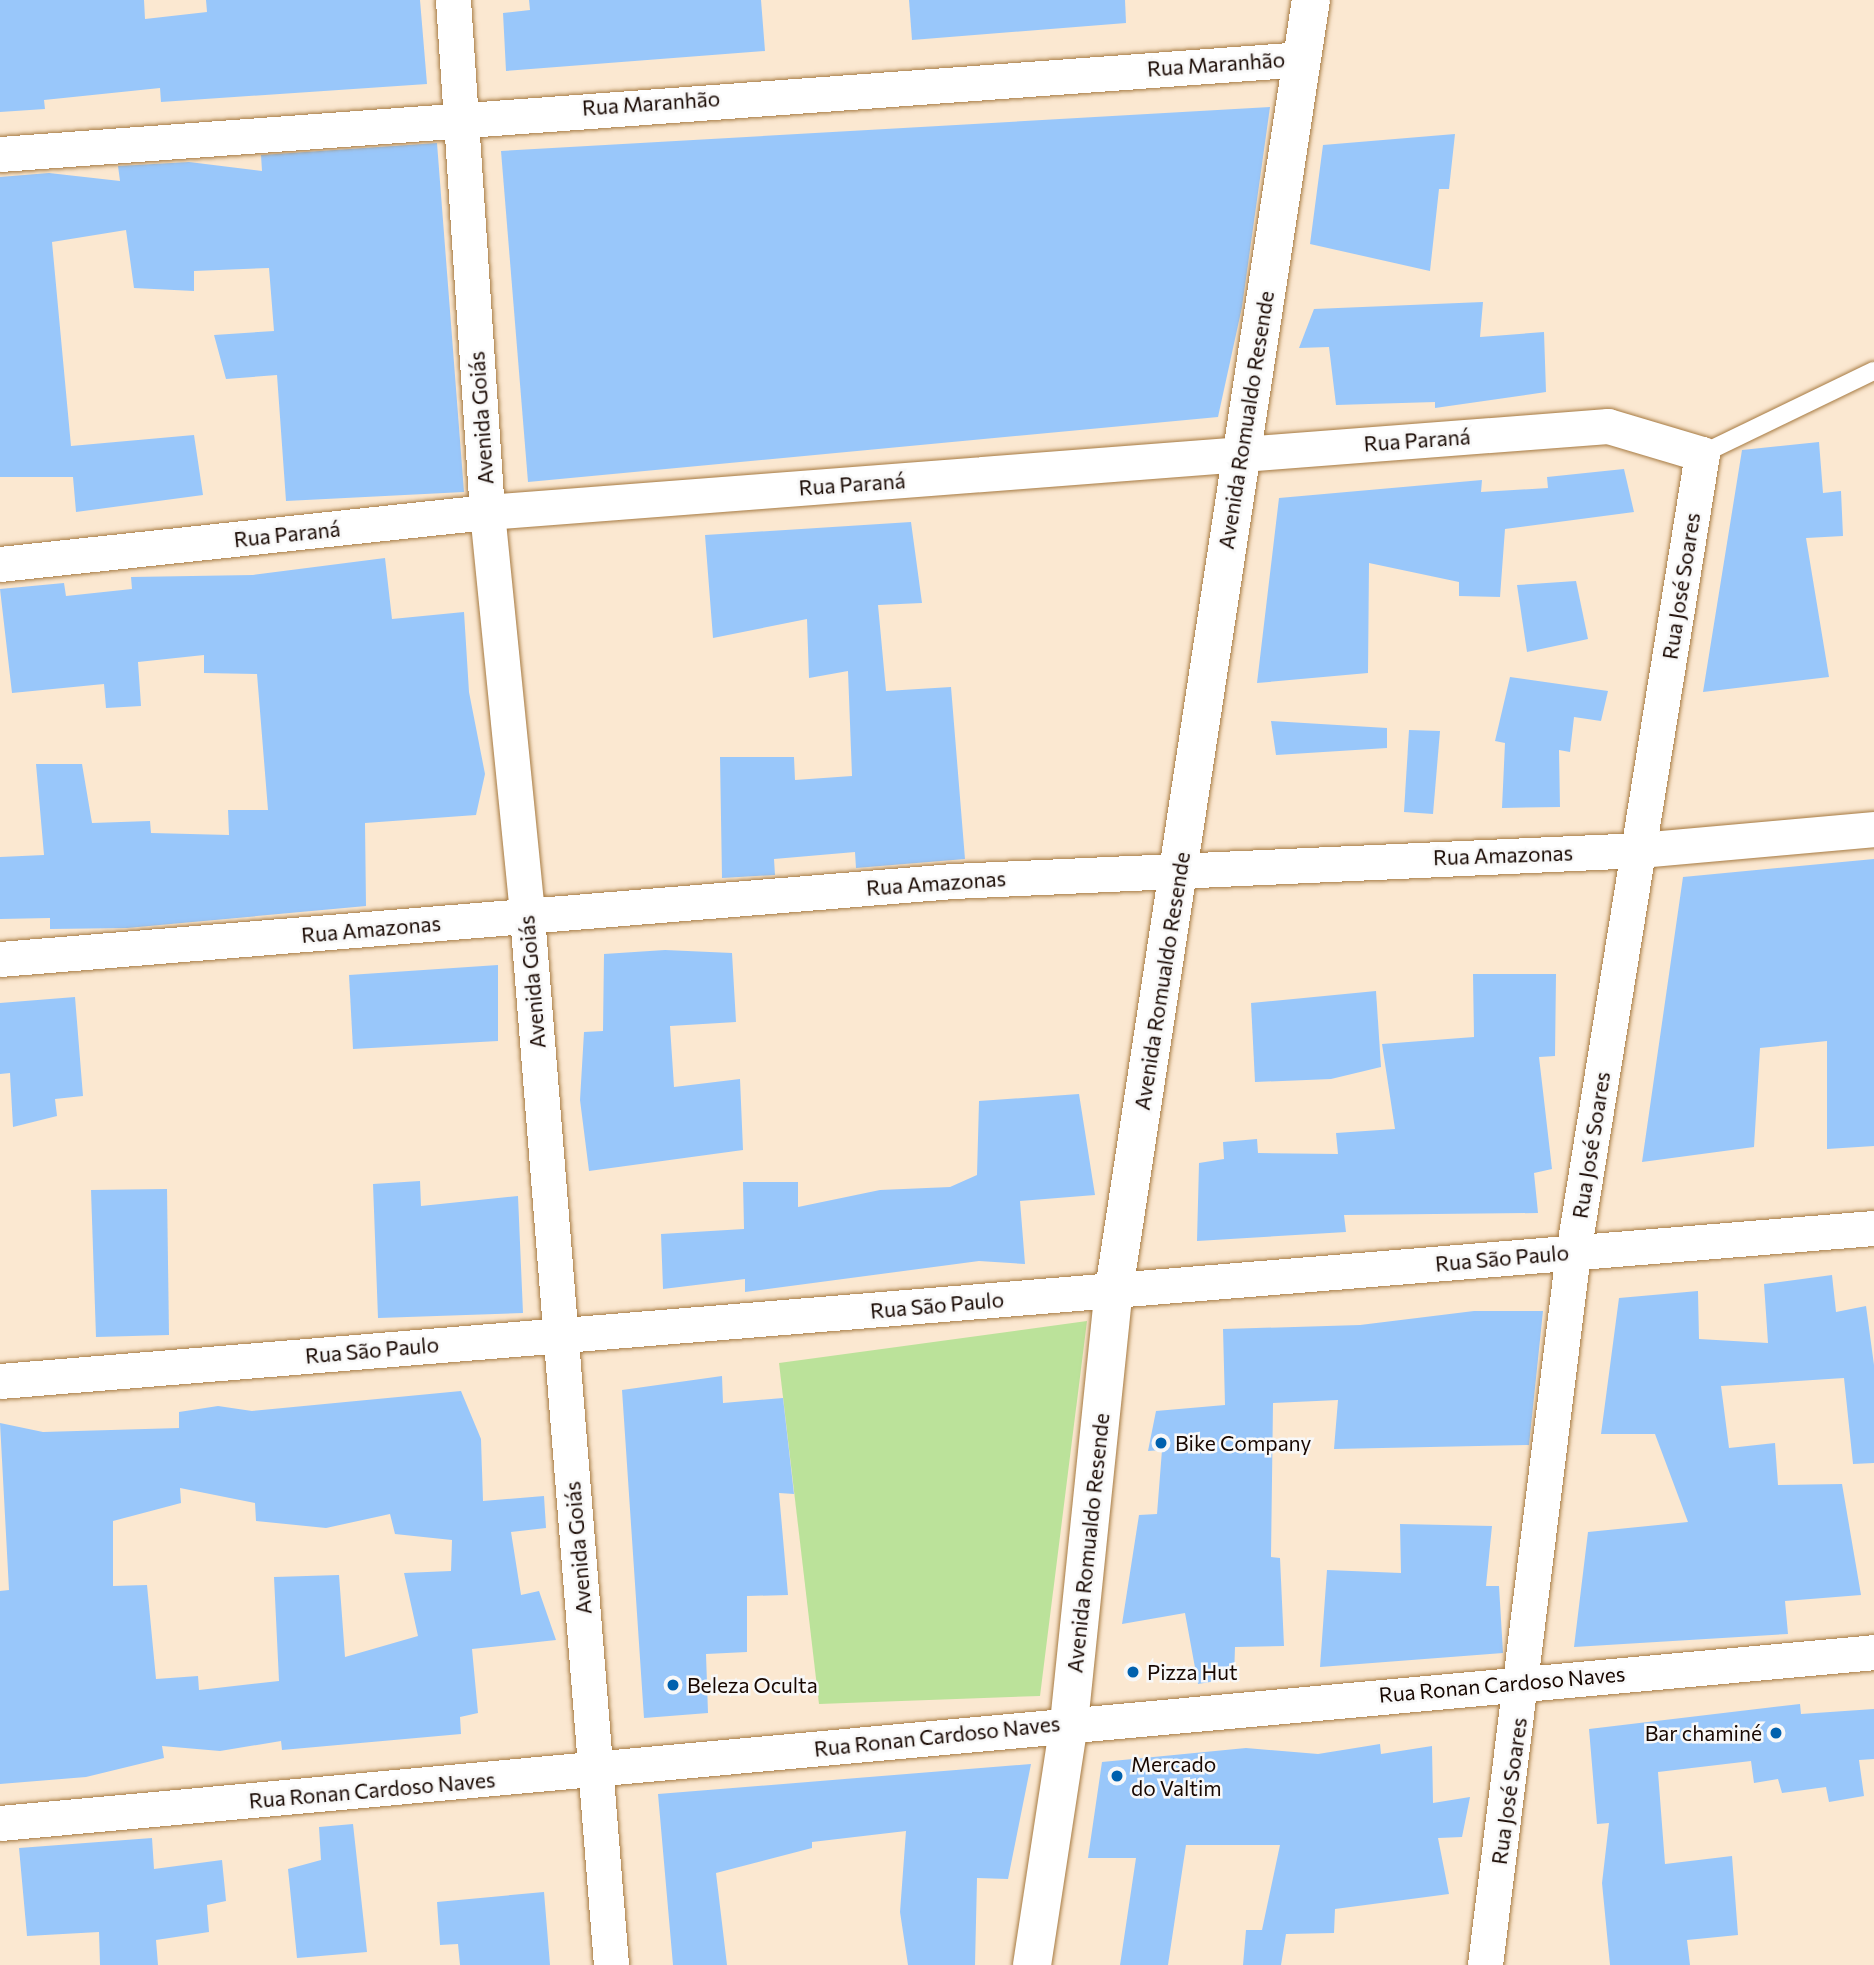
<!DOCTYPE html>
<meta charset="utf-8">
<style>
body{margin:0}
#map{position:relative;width:1874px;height:1965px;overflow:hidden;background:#fbe8d1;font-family:Commissioner,sans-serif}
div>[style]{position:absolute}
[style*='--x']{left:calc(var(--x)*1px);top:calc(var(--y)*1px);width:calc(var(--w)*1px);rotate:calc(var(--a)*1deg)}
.green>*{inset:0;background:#bbe29a}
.building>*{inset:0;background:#99c7fa}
.roads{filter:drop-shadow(0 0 2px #a67a42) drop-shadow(0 0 2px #a67a42)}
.service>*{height:18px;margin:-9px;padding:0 9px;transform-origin:9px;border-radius:9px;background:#fff}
.minor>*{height:35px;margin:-17.5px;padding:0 17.5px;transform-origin:17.5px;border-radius:17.5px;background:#fff}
.tertiary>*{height:38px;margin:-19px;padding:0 19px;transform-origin:19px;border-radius:19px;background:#fff}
.dots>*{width:19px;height:19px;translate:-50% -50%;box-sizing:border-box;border:4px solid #f8f8f8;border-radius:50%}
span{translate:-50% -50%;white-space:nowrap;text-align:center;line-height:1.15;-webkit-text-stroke:5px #f8f8f8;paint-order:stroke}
.street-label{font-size:21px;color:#170700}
.poi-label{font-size:21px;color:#170700}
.left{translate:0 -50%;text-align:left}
.right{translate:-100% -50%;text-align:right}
</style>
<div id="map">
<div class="green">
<div style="clip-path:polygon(1087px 1321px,1040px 1696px,819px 1704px,779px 1363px)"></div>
</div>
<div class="building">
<div style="clip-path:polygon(0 0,144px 0,145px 19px,207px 12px,206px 0,420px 0,427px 84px,161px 102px,160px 88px,44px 100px,45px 109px,0 112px)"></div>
<div style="clip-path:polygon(529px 0,761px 0,765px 51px,506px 71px,503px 13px,530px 10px)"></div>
<div style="clip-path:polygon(909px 0,1125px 0,1126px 23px,912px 40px)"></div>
<div style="clip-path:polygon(1270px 107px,1242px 307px,1218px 417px,528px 482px,501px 151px)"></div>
<div style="clip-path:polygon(1455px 134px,1449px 189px,1439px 189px,1430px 271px,1310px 244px,1323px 145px)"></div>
<div style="clip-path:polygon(437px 143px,464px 492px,286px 501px,277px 375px,226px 379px,214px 335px,274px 331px,269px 268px,194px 271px,194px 291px,134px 288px,126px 230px,52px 242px,71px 446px,194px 435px,203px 495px,76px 512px,73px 477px,0 477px,0 177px,49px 173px,120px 181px,118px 166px,189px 162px,262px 171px,261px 155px)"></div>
<div style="clip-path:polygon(1483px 302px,1480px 337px,1544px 332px,1546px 392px,1435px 408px,1435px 402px,1336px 405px,1329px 347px,1299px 348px,1314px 309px)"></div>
<div style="clip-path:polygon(1819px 442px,1823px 493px,1841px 491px,1843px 536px,1806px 538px,1829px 677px,1703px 692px,1742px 450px)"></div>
<div style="clip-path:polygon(1624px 469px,1634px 512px,1505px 529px,1500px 597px,1459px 596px,1459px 582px,1369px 563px,1368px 673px,1257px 683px,1279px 498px,1482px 480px,1481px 492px,1548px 488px,1547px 477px)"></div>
<div style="clip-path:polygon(911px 522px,922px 603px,878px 605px,886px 691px,951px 687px,965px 859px,856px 868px,855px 852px,774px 859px,775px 875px,722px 878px,720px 757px,794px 757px,795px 780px,852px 776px,848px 671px,809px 678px,807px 619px,713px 638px,705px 535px)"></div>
<div style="clip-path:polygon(385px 558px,392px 619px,464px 612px,469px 692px,485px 774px,476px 815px,365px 823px,366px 906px,127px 928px,50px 929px,50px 918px,0 919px,0 857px,44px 855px,36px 764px,82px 764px,92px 823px,150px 821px,151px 833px,229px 835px,228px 810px,268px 810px,257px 674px,204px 673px,204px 655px,138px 662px,141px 706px,106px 708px,104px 684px,12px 693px,0 589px,64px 583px,66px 596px,132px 589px,131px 577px,253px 575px)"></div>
<div style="clip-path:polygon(1576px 581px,1588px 639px,1527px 652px,1517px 585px)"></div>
<div style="clip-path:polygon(1510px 677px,1608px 691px,1601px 721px,1574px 717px,1570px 752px,1559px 750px,1560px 807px,1502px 808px,1505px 743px,1495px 741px)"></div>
<div style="clip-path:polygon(1271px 721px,1387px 728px,1387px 748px,1276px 755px)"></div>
<div style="clip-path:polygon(1409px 730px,1440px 731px,1433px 814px,1404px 812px)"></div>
<div style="clip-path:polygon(1874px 859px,1874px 1146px,1827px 1149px,1827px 1041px,1760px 1048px,1754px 1147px,1642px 1162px,1683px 877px)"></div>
<div style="clip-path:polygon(665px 950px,732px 953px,736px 1022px,670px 1026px,674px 1087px,740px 1079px,743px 1150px,589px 1171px,580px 1100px,584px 1032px,603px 1031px,604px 954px)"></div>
<div style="clip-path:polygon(498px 965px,498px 1041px,353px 1049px,349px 975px)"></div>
<div style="clip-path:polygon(1473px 974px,1556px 974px,1555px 1056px,1539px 1057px,1552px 1169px,1534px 1173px,1538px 1213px,1344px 1215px,1346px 1232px,1197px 1241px,1199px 1163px,1224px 1159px,1223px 1142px,1257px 1139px,1258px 1153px,1338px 1154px,1336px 1133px,1395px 1129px,1382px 1044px,1474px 1037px)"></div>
<div style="clip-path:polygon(1376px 991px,1381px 1067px,1331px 1079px,1255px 1082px,1251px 1003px)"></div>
<div style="clip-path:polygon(75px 997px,83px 1096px,55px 1099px,57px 1116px,13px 1127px,10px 1073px,0 1074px,0 1003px)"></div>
<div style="clip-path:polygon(1079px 1094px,1095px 1195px,1020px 1201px,1025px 1264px,979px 1261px,745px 1292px,745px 1279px,663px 1289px,661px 1234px,744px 1229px,743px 1182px,798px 1182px,798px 1207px,880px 1190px,950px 1187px,977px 1175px,979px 1101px)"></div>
<div style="clip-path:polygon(420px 1181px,421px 1206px,518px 1196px,523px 1313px,378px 1318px,373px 1184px)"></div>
<div style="clip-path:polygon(167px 1189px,169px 1335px,96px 1337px,91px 1190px)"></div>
<div style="clip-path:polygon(1832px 1275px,1836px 1312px,1866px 1306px,1874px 1365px,1874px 1463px,1853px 1464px,1844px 1378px,1721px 1386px,1729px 1448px,1775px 1443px,1778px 1485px,1842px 1484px,1861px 1595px,1785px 1601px,1788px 1634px,1574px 1647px,1588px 1532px,1688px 1522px,1655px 1434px,1601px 1434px,1619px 1298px,1698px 1291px,1699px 1339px,1768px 1343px,1764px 1284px)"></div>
<div style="clip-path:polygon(1474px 1311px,1543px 1311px,1529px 1445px,1334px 1449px,1338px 1400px,1273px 1403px,1271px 1557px,1280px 1558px,1284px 1646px,1235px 1647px,1234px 1678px,1198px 1684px,1185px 1613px,1122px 1624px,1139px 1515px,1157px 1514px,1162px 1450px,1148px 1451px,1156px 1411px,1225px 1405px,1223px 1329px,1360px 1325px)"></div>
<div style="clip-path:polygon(722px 1376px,723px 1403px,783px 1398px,794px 1494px,779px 1493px,788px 1595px,747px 1596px,747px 1652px,706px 1654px,708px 1713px,644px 1718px,622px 1390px)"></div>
<div style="clip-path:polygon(evenodd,461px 1391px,481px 1439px,483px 1501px,544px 1496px,546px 1528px,511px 1532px,521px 1595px,539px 1591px,556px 1640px,472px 1649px,478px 1713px,460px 1717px,461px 1734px,282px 1750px,281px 1741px,220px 1751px,162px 1746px,164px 1758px,86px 1777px,0 1784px,0 1591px,9px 1590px,0 1423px,43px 1432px,179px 1428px,179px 1412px,218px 1406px,252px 1411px,461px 1391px,180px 1488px,255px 1503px,256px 1521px,326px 1528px,390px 1514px,395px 1534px,452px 1540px,451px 1571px,404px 1573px,418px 1636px,345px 1657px,339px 1575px,274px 1577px,279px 1681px,199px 1690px,198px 1676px,156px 1679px,147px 1585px,113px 1586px,113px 1521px,181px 1503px,180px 1488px)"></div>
<div style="clip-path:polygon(1400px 1524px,1492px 1526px,1486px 1586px,1499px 1586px,1503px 1653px,1320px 1667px,1327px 1570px,1401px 1573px)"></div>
<div style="clip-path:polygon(1800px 1704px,1801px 1714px,1874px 1709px,1874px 1759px,1859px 1760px,1864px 1796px,1829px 1802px,1826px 1787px,1782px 1793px,1778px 1779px,1754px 1783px,1751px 1761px,1658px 1772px,1665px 1864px,1732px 1856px,1738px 1935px,1687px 1940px,1690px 1965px,1610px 1965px,1602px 1883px,1609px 1823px,1597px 1824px,1589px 1729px)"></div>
<div style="clip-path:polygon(1380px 1744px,1381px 1754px,1432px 1746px,1433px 1803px,1470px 1797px,1462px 1837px,1438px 1838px,1449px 1894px,1335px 1909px,1334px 1933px,1286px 1934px,1281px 1965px,1243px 1965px,1246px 1930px,1262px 1930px,1280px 1845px,1186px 1845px,1168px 1965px,1120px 1965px,1136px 1858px,1088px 1858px,1102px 1762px,1246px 1748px,1318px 1754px)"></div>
<div style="clip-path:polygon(1031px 1764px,1008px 1879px,977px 1878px,975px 1965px,908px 1965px,900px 1912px,906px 1831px,812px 1842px,812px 1848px,716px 1873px,727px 1965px,673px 1965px,658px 1794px)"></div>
<div style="clip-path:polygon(353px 1824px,367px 1952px,297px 1958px,288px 1869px,321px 1860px,319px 1827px)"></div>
<div style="clip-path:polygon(152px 1838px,154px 1869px,222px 1860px,226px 1901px,207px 1905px,209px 1932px,156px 1940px,158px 1965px,100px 1965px,99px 1932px,27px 1936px,19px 1848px)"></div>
<div style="clip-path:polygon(544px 1892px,550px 1965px,460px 1965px,458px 1944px,440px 1945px,437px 1902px)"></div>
</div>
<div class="roads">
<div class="service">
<div style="--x:1702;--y:454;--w:191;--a:-25.8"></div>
</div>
<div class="minor">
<div style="--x:453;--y:0;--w:513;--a:86.2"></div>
<div style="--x:487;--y:512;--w:406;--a:84.3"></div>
<div style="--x:527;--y:916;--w:1052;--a:85.42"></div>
<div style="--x:0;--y:154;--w:1305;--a:-4.17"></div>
<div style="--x:0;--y:564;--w:490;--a:-6.1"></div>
<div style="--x:487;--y:512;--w:1124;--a:-4.39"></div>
<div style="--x:1608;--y:426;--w:98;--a:16.6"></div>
<div style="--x:1702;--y:454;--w:809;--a:99.17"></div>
<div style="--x:1573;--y:1253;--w:717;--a:97.05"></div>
<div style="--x:0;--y:959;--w:956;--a:-4.68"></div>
<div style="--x:953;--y:881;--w:688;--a:-2.58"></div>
<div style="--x:1640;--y:850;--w:235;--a:-5.1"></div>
<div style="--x:0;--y:1381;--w:1880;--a:-4.67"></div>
<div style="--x:0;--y:1823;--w:1882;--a:-5.21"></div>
</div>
<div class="tertiary">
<div style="--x:1032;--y:1965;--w:245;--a:-81.3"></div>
<div style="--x:1069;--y:1723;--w:435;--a:-84.1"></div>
<div style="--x:1114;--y:1290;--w:1305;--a:-81.32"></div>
</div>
</div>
<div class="dots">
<div style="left:1161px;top:1443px;background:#0061ae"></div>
<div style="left:1133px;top:1672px;background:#0061ae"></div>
<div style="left:673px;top:1685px;background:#0061ae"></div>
<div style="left:1776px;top:1733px;background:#0061ae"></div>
<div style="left:1117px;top:1776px;background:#0061ae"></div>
</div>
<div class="street-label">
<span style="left:1216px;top:64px;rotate:-4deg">Rua Maranhão</span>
<span style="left:651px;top:103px;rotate:-4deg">Rua Maranhão</span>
<span style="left:481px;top:418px;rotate:-94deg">Avenida Goiás</span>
<span style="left:1246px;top:420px;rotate:-81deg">Avenida Romualdo Resende</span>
<span style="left:1417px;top:440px;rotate:-4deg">Rua Paraná</span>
<span style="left:852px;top:484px;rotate:-4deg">Rua Paraná</span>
<span style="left:287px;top:534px;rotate:-6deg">Rua Paraná</span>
<span style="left:1681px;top:586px;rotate:-81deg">Rua José Soares</span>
<span style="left:1503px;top:855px;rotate:-2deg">Rua Amazonas</span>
<span style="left:936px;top:883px;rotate:-4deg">Rua Amazonas</span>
<span style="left:371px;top:929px;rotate:-5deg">Rua Amazonas</span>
<span style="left:1162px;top:981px;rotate:-81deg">Avenida Romualdo Resende</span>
<span style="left:532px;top:982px;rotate:-95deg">Avenida Goiás</span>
<span style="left:1591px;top:1145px;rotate:-81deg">Rua José Soares</span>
<span style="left:1502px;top:1258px;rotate:-5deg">Rua São Paulo</span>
<span style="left:937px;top:1305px;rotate:-5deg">Rua São Paulo</span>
<span style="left:372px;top:1350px;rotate:-5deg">Rua São Paulo</span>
<span style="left:1088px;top:1543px;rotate:-84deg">Avenida Romualdo Resende</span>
<span style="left:578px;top:1548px;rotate:-95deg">Avenida Goiás</span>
<span style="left:1502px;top:1684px;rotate:-5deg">Rua Ronan Cardoso Naves</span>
<span style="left:937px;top:1736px;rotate:-6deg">Rua Ronan Cardoso Naves</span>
<span style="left:372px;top:1790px;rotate:-5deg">Rua Ronan Cardoso Naves</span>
<span style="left:1509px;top:1791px;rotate:-82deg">Rua José Soares</span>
</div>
<div class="poi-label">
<span class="left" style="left:1175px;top:1443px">Bike Company</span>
<span class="left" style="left:1147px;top:1672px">Pizza Hut</span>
<span class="left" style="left:687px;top:1685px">Beleza Oculta</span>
<span class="right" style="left:1762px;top:1733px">Bar chaminé</span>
<span class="left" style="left:1131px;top:1776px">Mercado<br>do Valtim</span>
</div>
</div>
